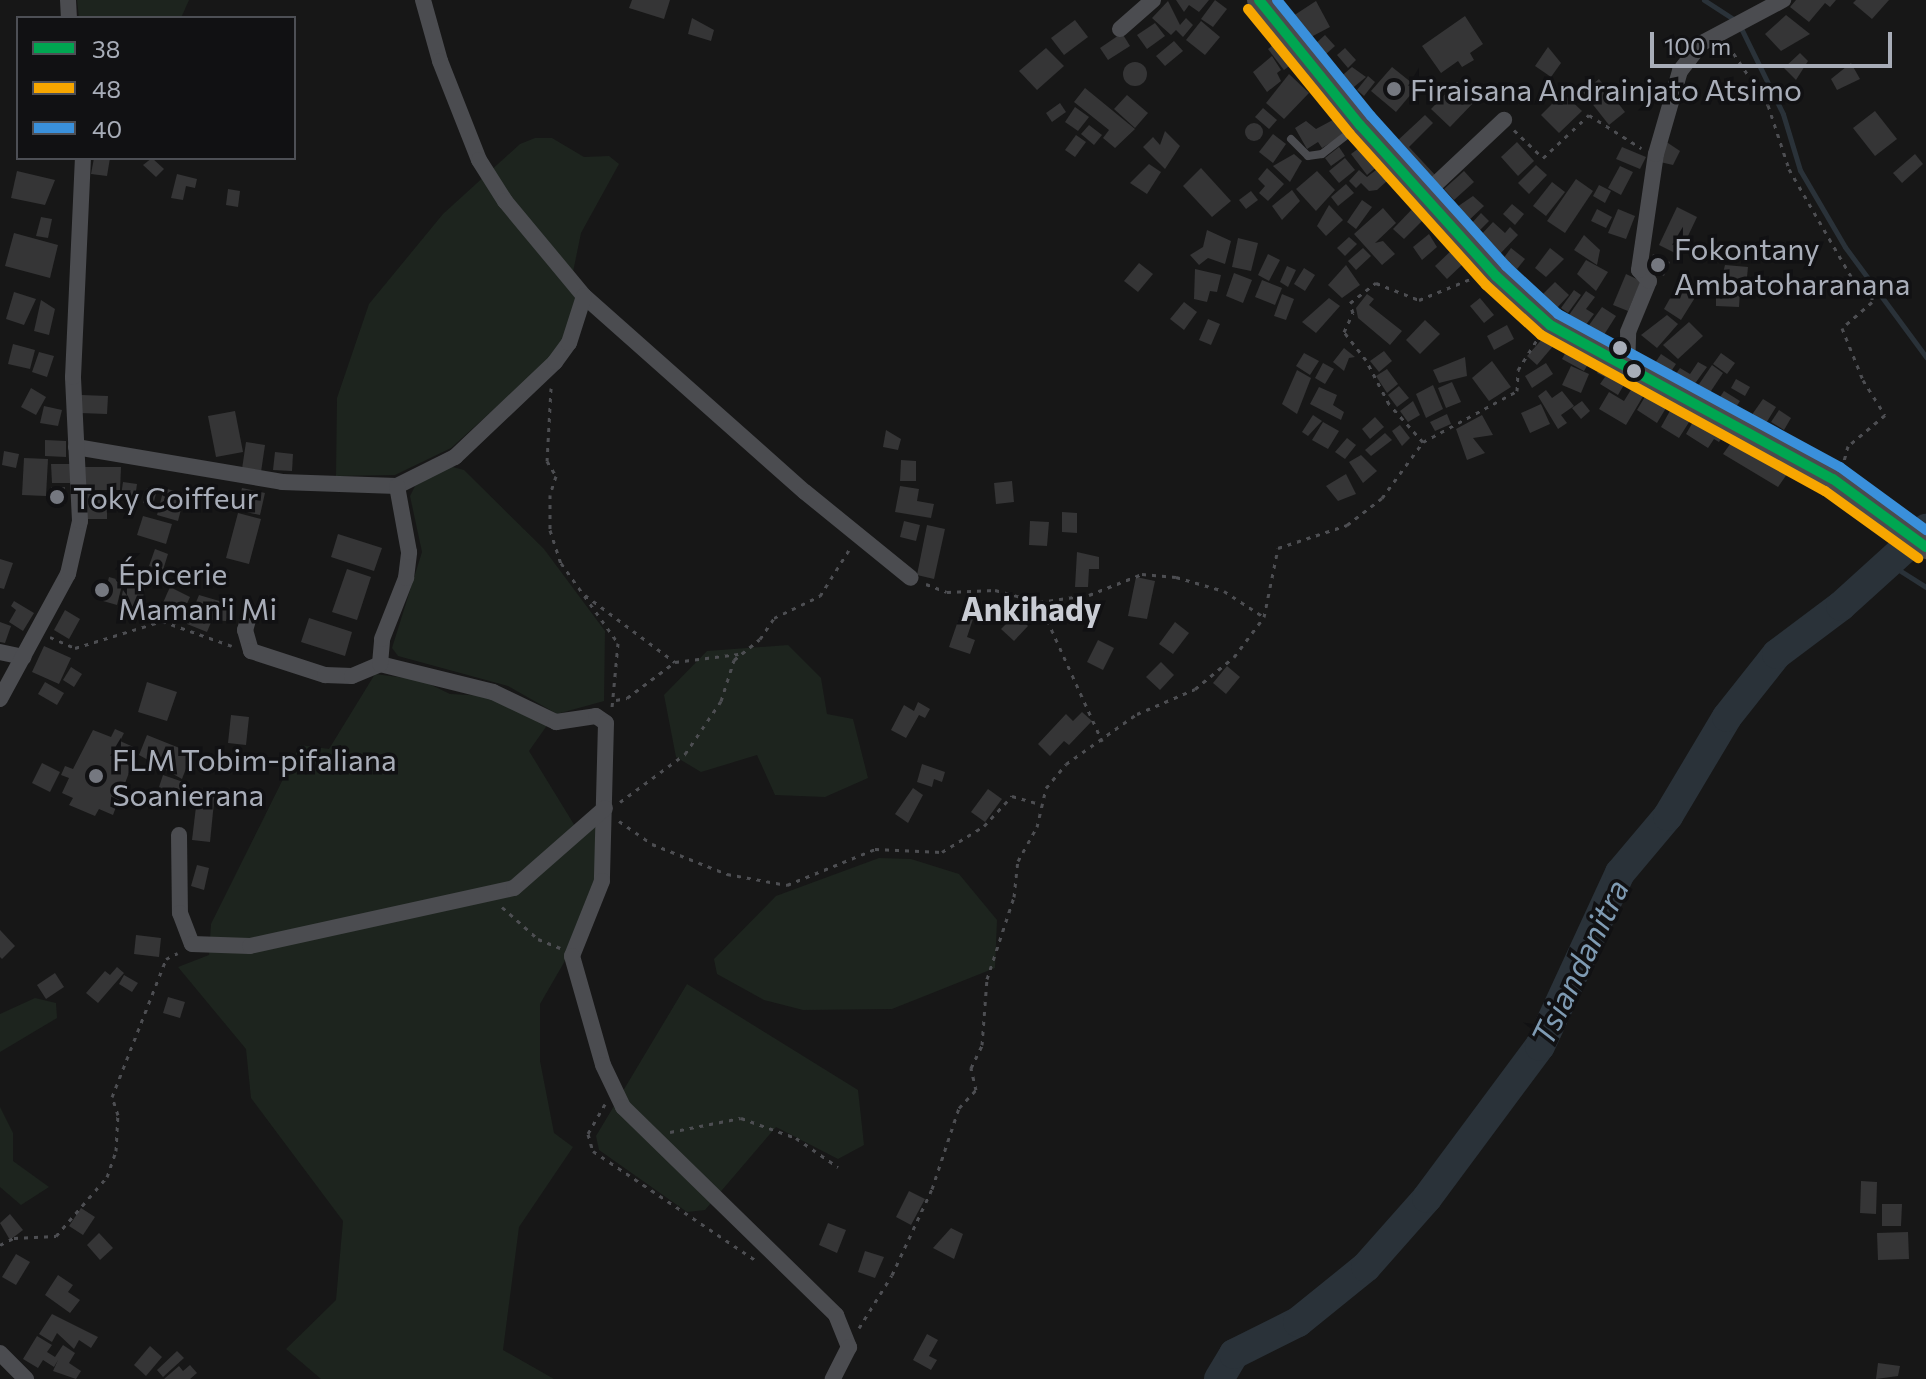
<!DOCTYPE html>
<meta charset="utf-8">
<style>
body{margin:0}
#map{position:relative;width:1926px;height:1379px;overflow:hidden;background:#171717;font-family:Commissioner,sans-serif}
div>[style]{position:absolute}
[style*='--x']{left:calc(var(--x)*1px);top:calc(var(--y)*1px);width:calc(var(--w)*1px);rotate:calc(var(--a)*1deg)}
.green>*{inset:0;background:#1d241e}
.stream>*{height:5px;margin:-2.5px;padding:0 2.5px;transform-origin:2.5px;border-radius:2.5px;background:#2a3239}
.river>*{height:30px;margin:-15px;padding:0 15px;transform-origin:15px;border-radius:15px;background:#2a3239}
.building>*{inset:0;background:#353536}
.round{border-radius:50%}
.path>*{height:3px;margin-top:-1.5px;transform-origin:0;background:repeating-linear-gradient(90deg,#4d4e52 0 4px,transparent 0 10px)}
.lane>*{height:8px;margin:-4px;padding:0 4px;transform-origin:4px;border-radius:4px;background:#4b4c50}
.street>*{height:16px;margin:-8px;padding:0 8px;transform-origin:8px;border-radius:8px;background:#4b4c50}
.secondary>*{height:24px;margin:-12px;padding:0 12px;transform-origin:12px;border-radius:12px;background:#4a4a4e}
.bus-1>*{height:10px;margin:-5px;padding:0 5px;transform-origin:5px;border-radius:5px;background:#00a651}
.bus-2>*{height:10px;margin:-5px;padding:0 5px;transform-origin:5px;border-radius:5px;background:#f7a600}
.bus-3>*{height:10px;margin:-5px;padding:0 5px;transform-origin:5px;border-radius:5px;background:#3a90db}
.dots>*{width:22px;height:22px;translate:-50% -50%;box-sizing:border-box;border:4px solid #111113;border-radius:50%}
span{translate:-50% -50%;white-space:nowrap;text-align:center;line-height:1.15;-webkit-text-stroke:7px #111113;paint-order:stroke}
.poi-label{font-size:30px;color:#a8adb8}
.left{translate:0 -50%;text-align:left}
.neighbourhood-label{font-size:32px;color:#c9ccd4;font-weight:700}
.water-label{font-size:32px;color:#7f9bb3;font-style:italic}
.legend{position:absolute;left:16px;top:16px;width:280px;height:144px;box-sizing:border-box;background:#111113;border:2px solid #4d4f55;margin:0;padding:10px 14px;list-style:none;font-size:24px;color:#a8adb8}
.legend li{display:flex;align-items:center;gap:16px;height:40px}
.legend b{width:40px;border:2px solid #4d4f55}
.scale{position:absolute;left:1650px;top:32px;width:242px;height:36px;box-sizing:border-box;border:4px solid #a8adb8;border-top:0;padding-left:10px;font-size:24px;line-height:28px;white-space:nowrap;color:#a8adb8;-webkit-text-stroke:6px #111113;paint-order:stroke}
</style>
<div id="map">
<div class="green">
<div style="clip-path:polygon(77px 0,189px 0,181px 18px,79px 18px)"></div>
<div style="clip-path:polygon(535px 138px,552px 138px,584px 157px,609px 156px,619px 164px,581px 233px,573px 272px,579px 286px,562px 348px,451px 448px,395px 475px,336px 476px,337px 398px,369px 304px,443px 214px,520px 144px)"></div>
<div style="clip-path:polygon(449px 466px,464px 470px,544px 549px,605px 631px,604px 701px,557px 714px,508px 686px,398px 656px,392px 648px,422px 552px,410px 496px,415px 486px)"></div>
<div style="clip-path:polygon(788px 645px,821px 678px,827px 714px,853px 719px,868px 778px,825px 797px,775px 795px,757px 755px,701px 772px,676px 757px,664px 695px,707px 651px)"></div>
<div style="clip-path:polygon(375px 674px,421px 680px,450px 694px,486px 696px,548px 724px,529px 751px,578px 831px,604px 814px,600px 862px,577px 940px,540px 1004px,540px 1061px,554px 1133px,573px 1147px,519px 1227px,503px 1350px,554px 1379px,321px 1379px,286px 1349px,336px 1300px,343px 1221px,251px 1098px,246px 1049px,178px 967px,209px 955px,211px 924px,300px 745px,329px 749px)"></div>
<div style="clip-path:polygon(879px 858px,911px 859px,959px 874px,997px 920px,995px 968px,892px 1009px,803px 1010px,764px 1000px,717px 974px,714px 959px,776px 896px)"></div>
<div style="clip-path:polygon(687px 984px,858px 1090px,864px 1145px,838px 1159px,776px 1127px,705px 1210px,687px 1212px,599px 1150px,596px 1136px)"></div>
<div style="clip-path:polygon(35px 998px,56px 1003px,57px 1018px,0 1052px,0 1014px)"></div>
<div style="clip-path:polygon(0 1107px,13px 1133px,13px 1161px,49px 1187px,21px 1205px,0 1187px)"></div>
</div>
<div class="stream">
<div style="--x:1704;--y:0;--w:40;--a:32.9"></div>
<div style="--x:1738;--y:22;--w:102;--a:63.9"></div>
<div style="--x:1783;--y:114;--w:59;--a:73.1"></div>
<div style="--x:1800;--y:170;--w:89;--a:59.7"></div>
<div style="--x:1845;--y:247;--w:137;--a:53.6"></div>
<div style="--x:1888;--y:563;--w:45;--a:32.3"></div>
</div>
<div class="river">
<div style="--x:1219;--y:1379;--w:29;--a:-59"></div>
<div style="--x:1234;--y:1354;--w:72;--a:-26.6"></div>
<div style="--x:1298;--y:1322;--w:87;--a:-39"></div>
<div style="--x:1366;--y:1267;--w:92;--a:-48.5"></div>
<div style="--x:1427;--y:1198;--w:189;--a:-53.4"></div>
<div style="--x:1540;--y:1046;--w:191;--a:-65.2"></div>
<div style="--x:1620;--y:873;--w:75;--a:-49.9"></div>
<div style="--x:1668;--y:816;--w:115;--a:-59.2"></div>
<div style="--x:1727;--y:717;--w:80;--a:-51.6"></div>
<div style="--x:1777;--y:654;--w:80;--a:-36.9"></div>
<div style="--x:1841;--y:606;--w:115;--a:-42.2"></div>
</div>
<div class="building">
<div style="clip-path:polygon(632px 0,670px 0,664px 19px,629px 8px)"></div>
<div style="clip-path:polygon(1176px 0,1209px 0,1199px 12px,1189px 5px,1184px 12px)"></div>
<div style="clip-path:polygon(1215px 0,1227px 9px,1213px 27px,1201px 19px)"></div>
<div style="clip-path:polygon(1796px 0,1836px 0,1830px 7px,1825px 3px,1809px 22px,1790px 7px)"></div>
<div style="clip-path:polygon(1856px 0,1889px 0,1872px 19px,1853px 3px)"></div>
<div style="clip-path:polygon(1168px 1px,1180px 25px,1186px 18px,1193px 25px,1183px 37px,1176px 30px,1171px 35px,1152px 18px)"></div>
<div style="clip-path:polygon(1316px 1px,1330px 27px,1311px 37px,1293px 16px)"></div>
<div style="clip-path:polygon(1786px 15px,1810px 34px,1781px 51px,1765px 34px)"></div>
<div style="clip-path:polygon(1465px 16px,1483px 44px,1470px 53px,1474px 60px,1462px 67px,1458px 61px,1441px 73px,1422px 46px)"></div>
<div style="clip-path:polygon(692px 18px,714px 30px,711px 41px,688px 34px)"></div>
<div style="clip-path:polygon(1075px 20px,1088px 37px,1064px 55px,1051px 38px)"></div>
<div style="clip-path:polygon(1201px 21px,1220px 37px,1205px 55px,1186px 40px)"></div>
<div style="clip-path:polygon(1155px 23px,1165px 36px,1147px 49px,1137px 35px)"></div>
<div style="clip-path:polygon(1122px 33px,1130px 46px,1108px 60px,1100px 48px)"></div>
<div style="clip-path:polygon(1325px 35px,1335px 46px,1325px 55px,1315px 44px)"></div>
<div style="clip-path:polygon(1280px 40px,1296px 61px,1284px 70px,1268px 49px)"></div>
<div style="clip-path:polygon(1174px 41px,1183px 51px,1165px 66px,1156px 56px)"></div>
<div style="clip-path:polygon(1548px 47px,1561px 63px,1551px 77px,1535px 66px)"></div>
<div style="clip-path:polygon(1046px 48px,1064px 66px,1037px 90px,1019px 71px)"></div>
<div style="clip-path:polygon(1345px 48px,1356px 60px,1348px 68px,1337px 55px)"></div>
<div style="clip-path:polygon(1800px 53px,1808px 61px,1796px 80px,1784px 68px)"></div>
<div style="clip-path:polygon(1272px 56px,1281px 70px,1277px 73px,1281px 81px,1267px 92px,1253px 72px)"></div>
<div class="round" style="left:1123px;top:62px;width:24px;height:24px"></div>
<div style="clip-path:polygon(1851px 63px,1860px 79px,1837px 90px,1831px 79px)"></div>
<div style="clip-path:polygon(1352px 67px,1366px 77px,1349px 91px,1338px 79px)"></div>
<div style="clip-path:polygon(1392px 67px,1417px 87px,1396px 112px,1371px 91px)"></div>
<div style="clip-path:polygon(1289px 74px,1309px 93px,1284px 119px,1266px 103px)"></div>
<div style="clip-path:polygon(1368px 76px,1375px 82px,1364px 96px,1357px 90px)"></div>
<div style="clip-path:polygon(1599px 79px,1625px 112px,1609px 125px,1583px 92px)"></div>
<div style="clip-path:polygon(1457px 82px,1476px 100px,1450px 127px,1431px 109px)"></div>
<div style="clip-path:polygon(1085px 88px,1135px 129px,1115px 148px,1103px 138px,1109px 130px,1074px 102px)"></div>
<div style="clip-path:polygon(1563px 93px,1582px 111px,1559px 133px,1541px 115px)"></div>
<div style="clip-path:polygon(1127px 95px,1148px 113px,1135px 128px,1114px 109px)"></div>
<div style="clip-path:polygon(1060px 103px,1066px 112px,1052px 122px,1046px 113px)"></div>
<div style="clip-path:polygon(1075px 107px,1089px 117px,1078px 131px,1065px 122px)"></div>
<div style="clip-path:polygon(1263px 108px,1277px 120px,1269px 129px,1255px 117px)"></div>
<div style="clip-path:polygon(1875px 111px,1897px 139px,1875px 156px,1853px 128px)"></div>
<div style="clip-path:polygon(1342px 115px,1351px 130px,1322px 148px,1318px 142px,1307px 149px,1295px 128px,1306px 121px,1316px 129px)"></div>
<div style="clip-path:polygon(1425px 115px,1433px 123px,1409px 147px,1436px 176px,1425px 187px,1396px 156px,1403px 149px,1396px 142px)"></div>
<div class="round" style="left:1245px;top:123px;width:18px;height:18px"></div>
<div style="clip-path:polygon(1089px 125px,1102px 135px,1094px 145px,1081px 134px)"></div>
<div style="clip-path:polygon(1165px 131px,1180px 146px,1165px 169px,1143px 147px,1153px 137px,1160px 145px)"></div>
<div style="clip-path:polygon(1273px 134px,1286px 144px,1273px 163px,1259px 152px)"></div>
<div style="clip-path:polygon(1076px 135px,1086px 142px,1075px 157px,1065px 150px)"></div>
<div style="clip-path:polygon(1665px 141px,1680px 151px,1673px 165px,1660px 162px)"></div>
<div style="clip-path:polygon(1517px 142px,1534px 161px,1518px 176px,1501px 157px)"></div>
<div style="clip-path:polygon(1363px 145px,1379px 165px,1367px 175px,1351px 154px)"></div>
<div style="clip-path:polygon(1339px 147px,1345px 156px,1331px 166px,1325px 158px)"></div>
<div style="clip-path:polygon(1622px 147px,1646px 157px,1640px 169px,1616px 159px)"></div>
<div style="clip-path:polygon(1294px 154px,1302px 161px,1290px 182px,1273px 166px)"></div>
<div style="clip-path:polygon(1915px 154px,1923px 164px,1902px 183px,1893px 173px)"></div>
<div style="clip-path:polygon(94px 158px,110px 158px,107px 176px,91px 174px)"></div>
<div style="clip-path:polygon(152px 158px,164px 169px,156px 177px,143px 165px)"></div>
<div style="clip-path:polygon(1345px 158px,1355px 170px,1339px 183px,1329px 171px)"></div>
<div style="clip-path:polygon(1149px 164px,1161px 172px,1147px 194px,1130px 183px)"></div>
<div style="clip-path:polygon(1536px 165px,1547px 175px,1529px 194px,1518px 183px)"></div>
<div style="clip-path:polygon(1620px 166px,1633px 172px,1621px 195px,1608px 188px)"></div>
<div style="clip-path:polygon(1201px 168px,1231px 201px,1212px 217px,1183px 186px)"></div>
<div style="clip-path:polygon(1267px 168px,1284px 184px,1268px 201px,1259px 193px,1265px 186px,1258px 179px)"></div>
<div style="clip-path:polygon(1359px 170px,1367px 177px,1376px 170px,1387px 181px,1377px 190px,1369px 191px,1361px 183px,1356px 188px,1349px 181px)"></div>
<div style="clip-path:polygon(17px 171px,55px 180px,45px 205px,11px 198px)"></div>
<div style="clip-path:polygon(1317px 171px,1335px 190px,1316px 211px,1296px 189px)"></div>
<div style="clip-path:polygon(1464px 171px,1474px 182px,1454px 200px,1444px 189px)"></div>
<div style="clip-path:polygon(177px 174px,197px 179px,195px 188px,186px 186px,183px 200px,171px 198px)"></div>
<div style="clip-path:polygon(1576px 179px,1593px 191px,1565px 233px,1547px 221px)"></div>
<div style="clip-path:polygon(1552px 182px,1565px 192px,1546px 216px,1533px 206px)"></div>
<div style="clip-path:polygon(1346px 184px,1354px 193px,1338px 206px,1331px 197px)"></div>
<div style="clip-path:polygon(1599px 185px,1611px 191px,1605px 203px,1593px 196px)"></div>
<div style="clip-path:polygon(228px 189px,240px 191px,238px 207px,226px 205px)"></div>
<div style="clip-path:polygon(1292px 190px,1300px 201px,1282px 220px,1272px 206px)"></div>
<div style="clip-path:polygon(1251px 191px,1258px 200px,1246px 209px,1239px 200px)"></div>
<div style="clip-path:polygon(1473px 196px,1484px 206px,1467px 222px,1454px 209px)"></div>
<div style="clip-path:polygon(1362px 200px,1372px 207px,1356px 229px,1347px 222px)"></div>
<div style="clip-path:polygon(1417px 204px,1428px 215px,1404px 239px,1393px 229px)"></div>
<div style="clip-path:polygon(1512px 204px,1524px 214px,1515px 225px,1503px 214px)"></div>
<div style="clip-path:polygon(1329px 205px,1343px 220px,1326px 236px,1317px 226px)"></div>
<div style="clip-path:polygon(1677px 207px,1697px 217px,1679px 255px,1659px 245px)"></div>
<div style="clip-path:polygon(1383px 208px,1396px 223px,1375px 243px,1383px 241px,1395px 254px,1382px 265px,1354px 234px)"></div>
<div style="clip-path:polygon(1597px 209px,1612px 217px,1606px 228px,1591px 221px)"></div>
<div style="clip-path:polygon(1618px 209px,1635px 216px,1626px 239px,1608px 233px)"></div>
<div style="clip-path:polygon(1481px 213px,1489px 221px,1478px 232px,1470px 225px)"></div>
<div style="clip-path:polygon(41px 217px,52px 219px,48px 238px,36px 236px)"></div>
<div style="clip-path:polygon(1493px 222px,1505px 233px,1510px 227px,1518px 235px,1499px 255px,1479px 237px)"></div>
<div style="clip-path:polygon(1207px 230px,1231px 241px,1225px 264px,1208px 258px,1199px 265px,1190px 255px,1203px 247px)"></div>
<div style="clip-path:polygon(14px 233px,58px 245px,50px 278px,5px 266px)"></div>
<div style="clip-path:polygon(1429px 234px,1437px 247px,1422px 260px,1413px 247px)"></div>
<div style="clip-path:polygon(1584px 235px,1600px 250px,1597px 265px,1574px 250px)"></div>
<div style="clip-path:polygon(1349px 237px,1357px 244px,1345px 256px,1337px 248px)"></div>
<div style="clip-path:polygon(1238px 238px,1258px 243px,1251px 271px,1232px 267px)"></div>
<div style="clip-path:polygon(1363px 248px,1371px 256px,1356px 270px,1348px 261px)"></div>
<div style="clip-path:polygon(1511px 248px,1525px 259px,1517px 269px,1503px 259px)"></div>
<div style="clip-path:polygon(1550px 248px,1564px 259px,1546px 277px,1535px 268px)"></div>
<div style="clip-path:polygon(1453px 249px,1465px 262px,1447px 279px,1435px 266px)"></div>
<div style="clip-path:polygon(1268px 254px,1280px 260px,1269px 281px,1258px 275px)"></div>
<div style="clip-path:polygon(1653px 254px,1670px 262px,1664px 276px,1647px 268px)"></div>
<div style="clip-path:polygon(1586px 260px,1608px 272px,1596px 291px,1577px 274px)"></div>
<div style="clip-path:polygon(1139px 263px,1153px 274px,1138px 292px,1124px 281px)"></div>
<div style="clip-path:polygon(1346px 265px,1360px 285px,1342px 298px,1328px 285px)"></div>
<div style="clip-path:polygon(1725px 265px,1748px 267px,1746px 287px,1720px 285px)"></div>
<div style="clip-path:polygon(1287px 266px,1296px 270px,1288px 287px,1280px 282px)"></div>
<div style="clip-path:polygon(1304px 268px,1315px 275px,1305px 291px,1294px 284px)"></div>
<div style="clip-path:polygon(1195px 269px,1221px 275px,1217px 292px,1210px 291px,1207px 302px,1194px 299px)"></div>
<div style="clip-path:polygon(1234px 273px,1252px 280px,1243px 303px,1226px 296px)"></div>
<div style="clip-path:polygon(1626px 274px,1641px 281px,1628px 311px,1613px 305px)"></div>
<div style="clip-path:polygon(1262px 280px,1282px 288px,1275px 305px,1255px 297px)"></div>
<div style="clip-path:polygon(1555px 282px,1569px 295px,1556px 309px,1542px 295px)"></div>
<div style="clip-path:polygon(1678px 284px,1688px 285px,1696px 296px,1681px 320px,1664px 309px)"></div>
<div style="clip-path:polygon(1716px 287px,1740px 290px,1739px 307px,1716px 306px)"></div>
<div style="clip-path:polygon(1574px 290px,1581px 295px,1568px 313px,1561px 308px)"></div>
<div style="clip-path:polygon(1586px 291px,1595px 297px,1586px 309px,1594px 314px,1585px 326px,1569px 315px)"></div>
<div style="clip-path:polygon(14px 292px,36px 299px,24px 325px,6px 319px)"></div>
<div style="clip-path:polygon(1282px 294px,1294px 299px,1286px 320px,1274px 316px)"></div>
<div style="clip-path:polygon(1367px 294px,1374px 299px,1369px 305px,1402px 331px,1390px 345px,1358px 318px,1356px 308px)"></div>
<div style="clip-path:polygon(1329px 298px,1340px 306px,1316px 333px,1302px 322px)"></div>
<div style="clip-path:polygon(1480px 298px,1494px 315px,1484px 323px,1470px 306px)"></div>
<div style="clip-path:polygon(41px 300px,55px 309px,49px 335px,34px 331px)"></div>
<div style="clip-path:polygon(1184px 302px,1197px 312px,1184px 330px,1170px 319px)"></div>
<div style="clip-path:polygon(1602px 307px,1616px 316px,1602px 338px,1587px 328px)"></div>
<div style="clip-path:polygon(1667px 315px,1678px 324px,1657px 348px,1641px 335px)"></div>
<div style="clip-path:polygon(1208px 319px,1220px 324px,1211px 345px,1199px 340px)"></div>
<div style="clip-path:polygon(1425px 320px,1440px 334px,1420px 354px,1406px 340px)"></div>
<div style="clip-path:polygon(1689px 322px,1703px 336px,1678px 359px,1663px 345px)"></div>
<div style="clip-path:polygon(1507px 325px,1514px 339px,1494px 350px,1487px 336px)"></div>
<div style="clip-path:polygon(1544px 337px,1554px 345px,1537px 365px,1527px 356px)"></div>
<div style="clip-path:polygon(1571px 343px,1591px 359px,1584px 371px,1562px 359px)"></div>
<div style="clip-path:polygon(13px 344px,35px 350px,30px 369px,8px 364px)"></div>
<div style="clip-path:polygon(1344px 348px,1355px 357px,1349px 358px,1344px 371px,1333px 362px)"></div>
<div style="clip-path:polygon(1384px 351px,1392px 361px,1379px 372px,1370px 361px)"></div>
<div style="clip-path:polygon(39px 352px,54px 356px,47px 377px,32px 372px)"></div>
<div style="clip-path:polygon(1304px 353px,1319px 361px,1310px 375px,1296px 366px)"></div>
<div style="clip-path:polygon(1721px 353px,1735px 363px,1727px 374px,1713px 364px)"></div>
<div style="clip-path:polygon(1661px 354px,1676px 364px,1670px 373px,1655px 363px)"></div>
<div style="clip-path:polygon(1465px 357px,1467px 376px,1439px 383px,1433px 370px)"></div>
<div style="clip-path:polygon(1492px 361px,1511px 387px,1489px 401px,1472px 378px)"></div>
<div style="clip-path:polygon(1698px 362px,1707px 367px,1691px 389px,1673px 378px,1680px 368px,1690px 374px)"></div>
<div style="clip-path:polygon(1323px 363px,1334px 369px,1325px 384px,1315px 378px)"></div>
<div style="clip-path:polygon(1546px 363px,1553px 374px,1532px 388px,1525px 376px)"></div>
<div style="clip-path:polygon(1603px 363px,1628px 378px,1618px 395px,1600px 384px,1605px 377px,1597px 373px)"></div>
<div style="clip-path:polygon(1712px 365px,1723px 373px,1707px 397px,1695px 390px)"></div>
<div style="clip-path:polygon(1571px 366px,1589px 374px,1581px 393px,1562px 385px)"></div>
<div style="clip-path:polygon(1387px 369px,1398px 384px,1387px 393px,1376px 376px)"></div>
<div style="clip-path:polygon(1297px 370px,1311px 378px,1297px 414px,1282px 404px)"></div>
<div style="clip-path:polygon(1736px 379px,1750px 387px,1745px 396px,1731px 388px)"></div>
<div style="clip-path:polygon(1637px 380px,1648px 388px,1626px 425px,1599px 409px,1609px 392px,1624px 401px)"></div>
<div style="clip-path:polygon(1452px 382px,1461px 402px,1446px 408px,1438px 388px)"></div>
<div style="clip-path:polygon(1433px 385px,1443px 409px,1426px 418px,1416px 394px)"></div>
<div style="clip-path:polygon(1399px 386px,1409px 398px,1397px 407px,1388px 395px)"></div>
<div style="clip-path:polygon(1319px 387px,1337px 395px,1333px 405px,1344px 412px,1341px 420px,1310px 404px)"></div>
<div style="clip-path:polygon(31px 388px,46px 397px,36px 415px,21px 407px)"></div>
<div style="clip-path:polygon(1546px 390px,1552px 398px,1562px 391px,1574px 406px,1561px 415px,1567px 423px,1558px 429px,1538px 396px)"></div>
<div style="clip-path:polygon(1724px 391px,1740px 401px,1732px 413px,1716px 403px)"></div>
<div style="clip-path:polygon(81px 395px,108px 396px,107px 414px,80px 413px)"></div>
<div style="clip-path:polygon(1646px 395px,1666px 408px,1657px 423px,1637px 410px)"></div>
<div style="clip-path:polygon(1763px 399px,1776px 407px,1765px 425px,1751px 416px)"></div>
<div style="clip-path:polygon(1676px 400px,1686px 406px,1682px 413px,1691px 419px,1679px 438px,1661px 427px)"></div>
<div style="clip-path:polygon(1413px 401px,1420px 415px,1408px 422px,1400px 411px)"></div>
<div style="clip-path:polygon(1582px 401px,1590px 411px,1581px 419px,1572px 408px)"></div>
<div style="clip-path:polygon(1541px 404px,1550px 424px,1530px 433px,1521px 413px)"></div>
<div style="clip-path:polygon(44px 406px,62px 410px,58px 426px,40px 423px)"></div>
<div style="clip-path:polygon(1779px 410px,1791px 418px,1784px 430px,1771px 422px)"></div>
<div style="clip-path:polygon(235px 411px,243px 452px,216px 457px,208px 416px)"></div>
<div style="clip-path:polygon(1447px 414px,1451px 424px,1435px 431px,1430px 422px)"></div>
<div style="clip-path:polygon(1313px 415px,1322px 421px,1308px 436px,1302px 432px)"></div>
<div style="clip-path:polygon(1482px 415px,1493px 435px,1473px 438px,1485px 453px,1467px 460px,1456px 429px)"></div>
<div style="clip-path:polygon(1697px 415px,1727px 429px,1719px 442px,1714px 439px,1708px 448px,1686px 434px)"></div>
<div style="clip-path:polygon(1375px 417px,1384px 427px,1370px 439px,1362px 429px)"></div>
<div style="clip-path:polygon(1323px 422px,1339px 431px,1328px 449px,1312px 440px)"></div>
<div style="clip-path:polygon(1400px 425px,1410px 438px,1402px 446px,1392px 431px)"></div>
<div style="clip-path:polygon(886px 430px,901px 439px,898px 450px,883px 447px)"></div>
<div style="clip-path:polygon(1385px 433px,1392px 440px,1371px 456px,1365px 450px)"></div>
<div style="clip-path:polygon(1738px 433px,1792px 467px,1778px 487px,1723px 454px)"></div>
<div style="clip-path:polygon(1347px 438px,1356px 445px,1345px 459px,1335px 452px)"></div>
<div style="clip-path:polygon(45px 440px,66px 441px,66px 457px,45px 456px)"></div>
<div style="clip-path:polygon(246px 442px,265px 445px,261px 472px,242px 469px)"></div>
<div style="clip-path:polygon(4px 451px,19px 454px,16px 468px,2px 465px)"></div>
<div style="clip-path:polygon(275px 452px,293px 454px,292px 471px,273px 470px)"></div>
<div style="clip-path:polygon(1361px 455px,1377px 471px,1363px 483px,1349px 462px)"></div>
<div style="clip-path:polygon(24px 458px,48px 459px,46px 496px,22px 495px)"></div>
<div style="clip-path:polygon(901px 460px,916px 461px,916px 481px,900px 481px)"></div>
<div style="clip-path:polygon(51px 464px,70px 464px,70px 483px,52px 483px)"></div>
<div style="clip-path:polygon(82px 467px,121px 467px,120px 490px,82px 490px)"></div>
<div style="clip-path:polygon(1346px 474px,1356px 494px,1338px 501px,1326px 486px)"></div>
<div style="clip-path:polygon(1012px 481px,1014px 502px,996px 504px,994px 483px)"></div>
<div style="clip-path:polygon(123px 482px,137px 484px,135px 498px,121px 496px)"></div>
<div style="clip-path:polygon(900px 486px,919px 489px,917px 501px,934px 504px,931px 518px,895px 512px)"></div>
<div style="clip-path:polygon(51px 487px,65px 487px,65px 505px,51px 505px)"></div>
<div style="clip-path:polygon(147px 488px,157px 490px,153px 505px,143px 503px)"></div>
<div style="clip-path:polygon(164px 488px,185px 494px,178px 521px,157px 515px)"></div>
<div style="clip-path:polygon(242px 488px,265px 493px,260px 515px,237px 510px)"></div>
<div style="clip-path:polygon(86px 494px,107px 494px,107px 519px,86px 519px)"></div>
<div style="clip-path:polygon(1062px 512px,1077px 513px,1077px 533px,1062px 532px)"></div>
<div style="clip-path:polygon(238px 513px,261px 519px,249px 564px,226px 558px)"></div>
<div style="clip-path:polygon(143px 516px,172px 524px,166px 544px,137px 535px)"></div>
<div style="clip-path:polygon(904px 521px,920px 525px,916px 541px,900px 537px)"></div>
<div style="clip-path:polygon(1030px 521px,1049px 522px,1047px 546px,1029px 545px)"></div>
<div style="clip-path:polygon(927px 525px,945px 529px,934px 579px,917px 575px)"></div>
<div style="clip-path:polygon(338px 534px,382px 548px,374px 571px,331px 557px)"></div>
<div style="clip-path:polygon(155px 549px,168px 554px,163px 570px,149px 566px)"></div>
<div style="clip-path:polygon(1077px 552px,1099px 557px,1099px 569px,1089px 569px,1088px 587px,1075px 587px)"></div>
<div style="clip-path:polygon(0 559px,13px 563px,4px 589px,0 588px)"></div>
<div style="clip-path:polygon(347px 569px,371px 577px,357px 620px,332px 612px)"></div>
<div style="clip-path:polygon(109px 577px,123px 581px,117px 605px,103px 601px)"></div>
<div style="clip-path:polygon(1136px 577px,1155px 581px,1147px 619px,1128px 616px)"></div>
<div style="clip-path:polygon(125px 582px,145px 586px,140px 616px,118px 611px)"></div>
<div style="clip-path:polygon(170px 587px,190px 597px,178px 623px,158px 614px)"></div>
<div style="clip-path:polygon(199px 595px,233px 605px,226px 621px,212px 620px,207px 632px,187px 624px)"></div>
<div style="clip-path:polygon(14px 601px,34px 613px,23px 631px,9px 622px,16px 610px,11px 606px)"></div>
<div style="clip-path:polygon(65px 610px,80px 619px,69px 639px,54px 630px)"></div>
<div style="clip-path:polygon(961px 612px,974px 616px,967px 637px,975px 640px,970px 654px,949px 647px)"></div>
<div style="clip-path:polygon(1016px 614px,1028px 626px,1014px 641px,1001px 629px)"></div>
<div style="clip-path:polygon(309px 618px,352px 632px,345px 656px,301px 642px)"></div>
<div style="clip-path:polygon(0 622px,11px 626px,5px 643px,0 642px)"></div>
<div style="clip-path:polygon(1175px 622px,1189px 633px,1173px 654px,1159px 644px)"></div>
<div style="clip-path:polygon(1098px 640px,1114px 648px,1103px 670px,1087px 662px)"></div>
<div style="clip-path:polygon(44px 646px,71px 658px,59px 684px,32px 672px)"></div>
<div style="clip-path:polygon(1161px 662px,1174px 675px,1160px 690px,1146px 677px)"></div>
<div style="clip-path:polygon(1227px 666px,1240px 677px,1226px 694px,1213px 683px)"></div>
<div style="clip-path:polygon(71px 667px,82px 674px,74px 687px,63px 680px)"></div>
<div style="clip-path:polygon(45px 682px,64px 693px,57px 705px,38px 694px)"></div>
<div style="clip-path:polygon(147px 682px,177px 692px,167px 721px,138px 712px)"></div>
<div style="clip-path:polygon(918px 702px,930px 709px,925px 718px,919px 715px,906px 738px,891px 730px,904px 705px,914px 711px)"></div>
<div style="clip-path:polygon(1082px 712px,1092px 721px,1069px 745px,1064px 741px,1050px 756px,1038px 744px,1066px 714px,1073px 721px)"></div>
<div style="clip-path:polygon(231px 715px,249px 717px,246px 745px,228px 743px)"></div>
<div style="clip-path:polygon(115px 729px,124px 733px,120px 741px,138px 749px,113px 815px,99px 809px,95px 816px,69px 805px,73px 798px,62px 793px,69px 778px,61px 775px,65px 766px,73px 769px,93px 730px,111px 737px)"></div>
<div style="clip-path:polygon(147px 735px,192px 753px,182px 779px,139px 755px)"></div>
<div style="clip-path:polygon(42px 763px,60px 772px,50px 792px,32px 783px)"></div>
<div style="clip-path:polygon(922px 764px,945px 772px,942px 782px,934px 779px,932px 787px,917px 782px)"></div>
<div style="clip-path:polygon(163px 775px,189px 784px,185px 796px,159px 787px)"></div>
<div style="clip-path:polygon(913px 788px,923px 795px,908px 823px,895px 814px)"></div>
<div style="clip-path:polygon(988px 789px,1002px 799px,985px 822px,971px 812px)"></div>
<div style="clip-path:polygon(198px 790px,215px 792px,210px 842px,192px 840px)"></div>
<div style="clip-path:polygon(197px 865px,209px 868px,204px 890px,191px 886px)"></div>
<div style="clip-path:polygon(0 930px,15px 946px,2px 959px,0 957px)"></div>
<div style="clip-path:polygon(136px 935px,161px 938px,159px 957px,134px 954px)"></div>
<div style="clip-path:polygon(117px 967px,124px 973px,98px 1003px,86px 993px,105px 971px,110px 975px)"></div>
<div style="clip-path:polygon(55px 973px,64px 987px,46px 999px,37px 985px)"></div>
<div style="clip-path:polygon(124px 975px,138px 983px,132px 992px,119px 984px)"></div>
<div style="clip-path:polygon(168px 997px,185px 1002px,180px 1018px,163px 1013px)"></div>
<div style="clip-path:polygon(1861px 1181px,1877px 1182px,1876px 1214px,1860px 1213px)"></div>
<div style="clip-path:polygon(909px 1191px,925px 1199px,911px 1225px,896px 1217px)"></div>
<div style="clip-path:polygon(1882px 1204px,1902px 1204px,1901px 1226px,1882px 1226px)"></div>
<div style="clip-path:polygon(81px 1208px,95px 1217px,83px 1235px,69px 1226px)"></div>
<div style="clip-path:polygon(10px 1214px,23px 1230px,10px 1240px,0 1223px)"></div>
<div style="clip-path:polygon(828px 1223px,846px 1230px,837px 1253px,819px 1245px)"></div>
<div style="clip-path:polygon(951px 1228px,963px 1234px,954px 1259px,933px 1248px)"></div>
<div style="clip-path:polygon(1908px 1232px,1909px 1259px,1878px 1260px,1877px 1233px)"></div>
<div style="clip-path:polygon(99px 1233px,113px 1248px,100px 1260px,87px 1245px)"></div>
<div style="clip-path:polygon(865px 1251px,884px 1257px,875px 1278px,858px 1272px)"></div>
<div style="clip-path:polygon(16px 1254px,30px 1262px,16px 1285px,2px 1277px)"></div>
<div style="clip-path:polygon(58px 1275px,73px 1285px,68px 1292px,80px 1300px,70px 1313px,45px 1295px)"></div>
<div style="clip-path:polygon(52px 1314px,98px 1337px,91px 1348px,79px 1340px,74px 1349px,57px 1333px,52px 1342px,39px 1334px)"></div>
<div style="clip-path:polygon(927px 1334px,938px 1340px,929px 1356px,937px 1360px,931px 1370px,913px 1360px)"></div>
<div style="clip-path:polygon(37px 1336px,52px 1345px,47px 1352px,55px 1357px,63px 1345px,75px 1353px,69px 1363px,81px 1371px,76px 1379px,53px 1371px,58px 1360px,54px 1367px,43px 1360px,38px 1368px,23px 1359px)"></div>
<div style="clip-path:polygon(150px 1346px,162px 1357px,146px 1376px,134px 1365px)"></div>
<div style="clip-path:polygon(177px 1351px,184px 1358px,163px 1377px,157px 1370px)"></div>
<div style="clip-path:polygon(1878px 1363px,1900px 1366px,1898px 1376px,1876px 1379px)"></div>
<div style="clip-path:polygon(190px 1365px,197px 1373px,190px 1379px,164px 1379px,179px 1366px,183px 1371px)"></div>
</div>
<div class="path">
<div style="--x:1728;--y:45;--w:72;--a:56.3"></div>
<div style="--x:1768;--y:105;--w:67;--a:71.8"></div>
<div style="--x:1789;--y:169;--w:126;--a:60"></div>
<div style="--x:1852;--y:278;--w:27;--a:42"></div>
<div style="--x:1872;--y:296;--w:6;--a:90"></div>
<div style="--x:1872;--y:302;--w:40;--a:139"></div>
<div style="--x:1842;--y:328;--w:56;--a:68"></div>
<div style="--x:1863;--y:380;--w:41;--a:57.8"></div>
<div style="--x:1885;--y:415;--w:48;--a:140"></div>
<div style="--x:1848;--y:446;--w:16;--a:105"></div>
<div style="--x:1514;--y:130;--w:40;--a:44"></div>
<div style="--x:1543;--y:158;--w:63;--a:-43.1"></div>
<div style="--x:1589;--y:115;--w:62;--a:32.4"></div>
<div style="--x:551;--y:388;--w:73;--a:93.1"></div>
<div style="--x:547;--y:461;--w:17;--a:59"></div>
<div style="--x:556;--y:476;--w:20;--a:108"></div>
<div style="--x:550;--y:495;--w:35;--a:90"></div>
<div style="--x:550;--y:530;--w:35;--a:72"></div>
<div style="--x:561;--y:563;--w:98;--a:54.5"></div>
<div style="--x:618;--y:643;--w:65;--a:95.3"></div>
<div style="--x:1423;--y:442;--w:51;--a:-131.8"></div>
<div style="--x:1389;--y:404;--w:50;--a:-117.6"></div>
<div style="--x:1366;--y:360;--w:36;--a:-128"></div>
<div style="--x:1344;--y:332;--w:21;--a:-65"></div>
<div style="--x:1353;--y:313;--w:10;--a:-107"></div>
<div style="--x:1350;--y:303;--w:33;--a:-38"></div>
<div style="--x:1376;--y:283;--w:46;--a:21.6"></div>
<div style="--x:1419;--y:300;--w:55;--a:-22.4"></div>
<div style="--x:926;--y:584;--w:22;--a:21"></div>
<div style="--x:947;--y:592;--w:48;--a:-2.4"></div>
<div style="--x:995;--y:590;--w:46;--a:15.3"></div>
<div style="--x:1039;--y:602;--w:153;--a:65.6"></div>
<div style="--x:585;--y:595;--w:112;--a:36.7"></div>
<div style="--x:1039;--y:602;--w:50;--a:-8"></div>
<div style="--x:1089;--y:595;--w:57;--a:-21.6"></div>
<div style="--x:1142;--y:574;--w:34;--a:5"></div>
<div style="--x:1176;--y:577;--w:50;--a:16.3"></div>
<div style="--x:1224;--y:591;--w:48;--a:33"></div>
<div style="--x:50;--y:637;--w:27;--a:24"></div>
<div style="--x:75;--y:648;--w:91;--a:-17.2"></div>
<div style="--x:162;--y:621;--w:74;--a:19.7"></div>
<div style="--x:616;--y:700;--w:11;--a:-10"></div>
<div style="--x:627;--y:698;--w:60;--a:-36.9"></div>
<div style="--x:675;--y:662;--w:64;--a:-7.2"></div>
<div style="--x:620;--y:802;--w:81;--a:-36.4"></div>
<div style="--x:685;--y:754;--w:64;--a:-55.8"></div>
<div style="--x:721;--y:701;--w:43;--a:-72.4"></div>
<div style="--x:734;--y:660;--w:33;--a:-39"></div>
<div style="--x:760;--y:639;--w:25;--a:-56"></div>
<div style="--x:774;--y:618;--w:51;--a:-25.6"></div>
<div style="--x:820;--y:596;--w:54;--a:-57.8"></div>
<div style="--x:619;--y:821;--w:40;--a:34.9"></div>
<div style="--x:652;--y:844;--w:81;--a:21.8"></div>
<div style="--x:727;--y:874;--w:61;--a:10.4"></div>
<div style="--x:787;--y:885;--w:95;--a:-22.2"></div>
<div style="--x:875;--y:849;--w:67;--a:2.6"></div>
<div style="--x:942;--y:852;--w:49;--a:-31.8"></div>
<div style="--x:984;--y:826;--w:41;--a:-47"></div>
<div style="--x:1012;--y:796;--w:32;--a:16"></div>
<div style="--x:502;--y:907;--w:48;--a:41.6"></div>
<div style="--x:538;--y:939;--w:24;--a:22"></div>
<div style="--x:605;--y:1104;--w:34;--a:120"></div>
<div style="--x:588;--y:1134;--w:18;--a:74"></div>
<div style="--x:593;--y:1151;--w:195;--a:33.9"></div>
<div style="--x:670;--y:1132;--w:72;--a:-11.2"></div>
<div style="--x:741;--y:1118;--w:59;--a:20"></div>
<div style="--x:796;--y:1138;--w:51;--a:34.6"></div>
<div style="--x:0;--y:1245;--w:16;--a:-27"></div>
<div style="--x:14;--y:1238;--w:42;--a:-2.7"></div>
<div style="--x:56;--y:1236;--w:78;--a:-49.2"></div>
<div style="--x:107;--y:1177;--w:28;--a:-71"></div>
<div style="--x:116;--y:1151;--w:36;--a:-87"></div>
<div style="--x:118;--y:1115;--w:19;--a:-108"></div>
<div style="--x:112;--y:1097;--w:148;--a:-68.6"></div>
<div style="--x:166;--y:959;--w:13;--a:-27"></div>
<div style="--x:859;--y:1328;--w:62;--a:-58.1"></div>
<div style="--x:892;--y:1275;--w:95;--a:-65.1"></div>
<div style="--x:932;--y:1189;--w:85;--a:-71.6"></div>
<div style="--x:959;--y:1108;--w:25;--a:-47"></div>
<div style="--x:976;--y:1090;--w:23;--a:-103"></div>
<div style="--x:971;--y:1068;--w:25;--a:-64"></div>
<div style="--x:982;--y:1045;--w:66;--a:-85.7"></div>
<div style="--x:987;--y:979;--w:86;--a:-71.8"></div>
<div style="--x:1014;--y:897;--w:36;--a:-84"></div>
<div style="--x:1018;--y:861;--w:39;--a:-61"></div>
<div style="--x:1037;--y:827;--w:40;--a:-77"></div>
<div style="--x:1046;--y:788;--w:31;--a:-50"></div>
<div style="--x:1066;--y:764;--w:87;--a:-35.2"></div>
<div style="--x:1137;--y:714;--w:63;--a:-23.3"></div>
<div style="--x:1195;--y:689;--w:50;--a:-39.4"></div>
<div style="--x:1234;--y:657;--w:50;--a:-53.1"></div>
<div style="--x:1264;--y:617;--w:70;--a:-78.5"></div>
<div style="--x:1278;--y:548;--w:73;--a:-18.4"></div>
<div style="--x:1347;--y:525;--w:44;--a:-37.6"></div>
<div style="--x:1382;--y:498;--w:69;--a:-53.8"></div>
<div style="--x:1423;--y:442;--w:107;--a:-28.5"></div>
<div style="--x:1517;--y:391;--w:21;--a:-87"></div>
<div style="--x:1518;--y:370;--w:36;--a:-58"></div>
</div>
<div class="lane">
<div style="--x:1291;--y:139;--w:24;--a:45"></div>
<div style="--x:1308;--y:156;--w:14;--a:-8"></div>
<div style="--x:1322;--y:154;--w:44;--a:-37.6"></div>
</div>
<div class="street">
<div style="--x:68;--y:0;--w:18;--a:87"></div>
<div style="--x:423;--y:0;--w:63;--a:74.4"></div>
<div style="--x:440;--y:61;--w:106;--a:68.5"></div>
<div style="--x:479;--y:160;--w:49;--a:57.6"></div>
<div style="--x:505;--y:201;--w:124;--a:50.3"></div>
<div style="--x:584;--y:296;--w:295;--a:41.6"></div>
<div style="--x:805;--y:492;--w:136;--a:39.1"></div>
<div style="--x:1120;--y:29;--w:44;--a:-41.3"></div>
<div style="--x:1424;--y:195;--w:110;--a:-43.2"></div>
<div style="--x:1627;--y:367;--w:35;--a:-88"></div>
<div style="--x:1628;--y:332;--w:55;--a:-67.6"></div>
<div style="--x:1649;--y:281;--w:15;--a:-132"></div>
<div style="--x:1639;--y:270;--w:117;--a:-81.7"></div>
<div style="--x:1656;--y:154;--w:86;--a:-73.9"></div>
<div style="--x:1680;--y:71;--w:36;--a:-52"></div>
<div style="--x:1702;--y:43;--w:92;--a:-28"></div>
<div style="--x:76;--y:447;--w:209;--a:9.6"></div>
<div style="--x:282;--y:482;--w:115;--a:2"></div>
<div style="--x:397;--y:486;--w:65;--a:-26.6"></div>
<div style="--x:455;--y:457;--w:138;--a:-43.5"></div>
<div style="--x:555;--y:362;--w:24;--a:-54"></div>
<div style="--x:569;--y:343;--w:49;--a:-72.3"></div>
<div style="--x:250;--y:613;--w:18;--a:106"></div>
<div style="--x:245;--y:630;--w:22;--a:74"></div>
<div style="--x:251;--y:651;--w:78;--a:18"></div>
<div style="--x:325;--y:675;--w:27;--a:2"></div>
<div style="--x:352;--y:676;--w:30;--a:-23"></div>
<div style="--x:380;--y:664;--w:116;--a:13.9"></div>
<div style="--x:493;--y:692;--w:70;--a:25.5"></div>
<div style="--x:556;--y:722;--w:40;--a:-8.5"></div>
<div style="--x:596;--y:716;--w:12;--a:35"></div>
<div style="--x:606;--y:723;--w:158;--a:91.5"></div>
<div style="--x:602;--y:881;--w:81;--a:111.8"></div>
<div style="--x:572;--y:956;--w:113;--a:74.1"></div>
<div style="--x:603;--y:1065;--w:47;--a:64.5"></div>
<div style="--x:623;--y:1107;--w:298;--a:44.3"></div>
<div style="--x:836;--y:1315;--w:35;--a:68"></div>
<div style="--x:849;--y:1347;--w:36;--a:117"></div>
<div style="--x:0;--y:652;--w:24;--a:12"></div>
<div style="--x:380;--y:664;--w:25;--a:-85"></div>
<div style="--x:382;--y:639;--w:66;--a:-68.5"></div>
<div style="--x:406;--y:578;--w:26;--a:-83"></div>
<div style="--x:409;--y:552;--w:67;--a:-100.3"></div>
<div style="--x:0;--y:699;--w:142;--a:-61.5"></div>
<div style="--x:68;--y:574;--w:54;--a:-77.2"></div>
<div style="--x:80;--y:521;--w:144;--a:-92.8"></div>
<div style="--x:73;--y:377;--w:219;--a:-87.4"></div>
<div style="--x:179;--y:835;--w:78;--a:89.3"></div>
<div style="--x:180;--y:913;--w:33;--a:69"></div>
<div style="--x:192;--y:944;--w:58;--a:2"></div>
<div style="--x:250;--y:946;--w:270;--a:-12.4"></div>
<div style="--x:514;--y:888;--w:121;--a:-41.3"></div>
<div style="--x:0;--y:1353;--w:37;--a:45"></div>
</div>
<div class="secondary">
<div style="--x:1259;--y:0;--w:161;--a:51.1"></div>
<div style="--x:1360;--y:125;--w:203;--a:48"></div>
<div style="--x:1496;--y:276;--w:73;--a:42.2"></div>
<div style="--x:1550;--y:325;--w:322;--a:28.6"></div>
<div style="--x:1833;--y:479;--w:115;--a:36.2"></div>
</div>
<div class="bus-1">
<div style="--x:1259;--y:0;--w:161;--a:51.1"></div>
<div style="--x:1360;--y:125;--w:203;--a:48"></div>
<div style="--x:1496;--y:276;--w:73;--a:42.2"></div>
<div style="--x:1550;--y:325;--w:322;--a:28.6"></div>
<div style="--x:1833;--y:479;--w:115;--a:36.2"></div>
</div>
<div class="bus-2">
<div style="--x:1248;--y:9;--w:161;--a:50.8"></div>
<div style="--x:1350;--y:134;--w:203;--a:48"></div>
<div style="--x:1486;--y:285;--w:74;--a:42.3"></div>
<div style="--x:1541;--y:335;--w:324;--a:28.8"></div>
<div style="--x:1825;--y:491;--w:115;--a:35.8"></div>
</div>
<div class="bus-3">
<div style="--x:1277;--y:0;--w:149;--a:51"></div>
<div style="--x:1371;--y:116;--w:202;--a:48"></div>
<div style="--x:1506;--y:266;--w:71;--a:42.7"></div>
<div style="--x:1558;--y:314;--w:321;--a:28.5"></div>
<div style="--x:1840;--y:467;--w:107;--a:36.2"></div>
</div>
<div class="dots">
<div style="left:1394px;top:89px;background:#757880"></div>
<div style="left:1658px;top:265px;background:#757880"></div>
<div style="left:1620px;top:348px;background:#a8adb8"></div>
<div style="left:1634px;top:371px;background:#a8adb8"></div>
<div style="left:57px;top:497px;background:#757880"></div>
<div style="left:102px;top:590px;background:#757880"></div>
<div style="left:96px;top:776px;background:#757880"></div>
</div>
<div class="poi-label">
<span class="left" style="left:1410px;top:89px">Firaisana Andrainjato Atsimo</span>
<span class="left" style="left:1674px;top:265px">Fokontany<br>Ambatoharanana</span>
<span class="left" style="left:73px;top:497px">Toky Coiffeur</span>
<span class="left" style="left:118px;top:590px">Épicerie<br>Maman'i Mi</span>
<span class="left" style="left:112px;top:776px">FLM Tobim-pifaliana<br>Soanierana</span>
</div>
<div class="neighbourhood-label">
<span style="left:1031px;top:608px">Ankihady</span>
</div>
<div class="water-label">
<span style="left:1579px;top:962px;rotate:-64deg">Tsiandanitra</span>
</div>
<ul class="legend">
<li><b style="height:10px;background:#00a651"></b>38</li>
<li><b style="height:10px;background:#f7a600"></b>48</li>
<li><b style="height:10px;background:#3a90db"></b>40</li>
</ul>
<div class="scale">100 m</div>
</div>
